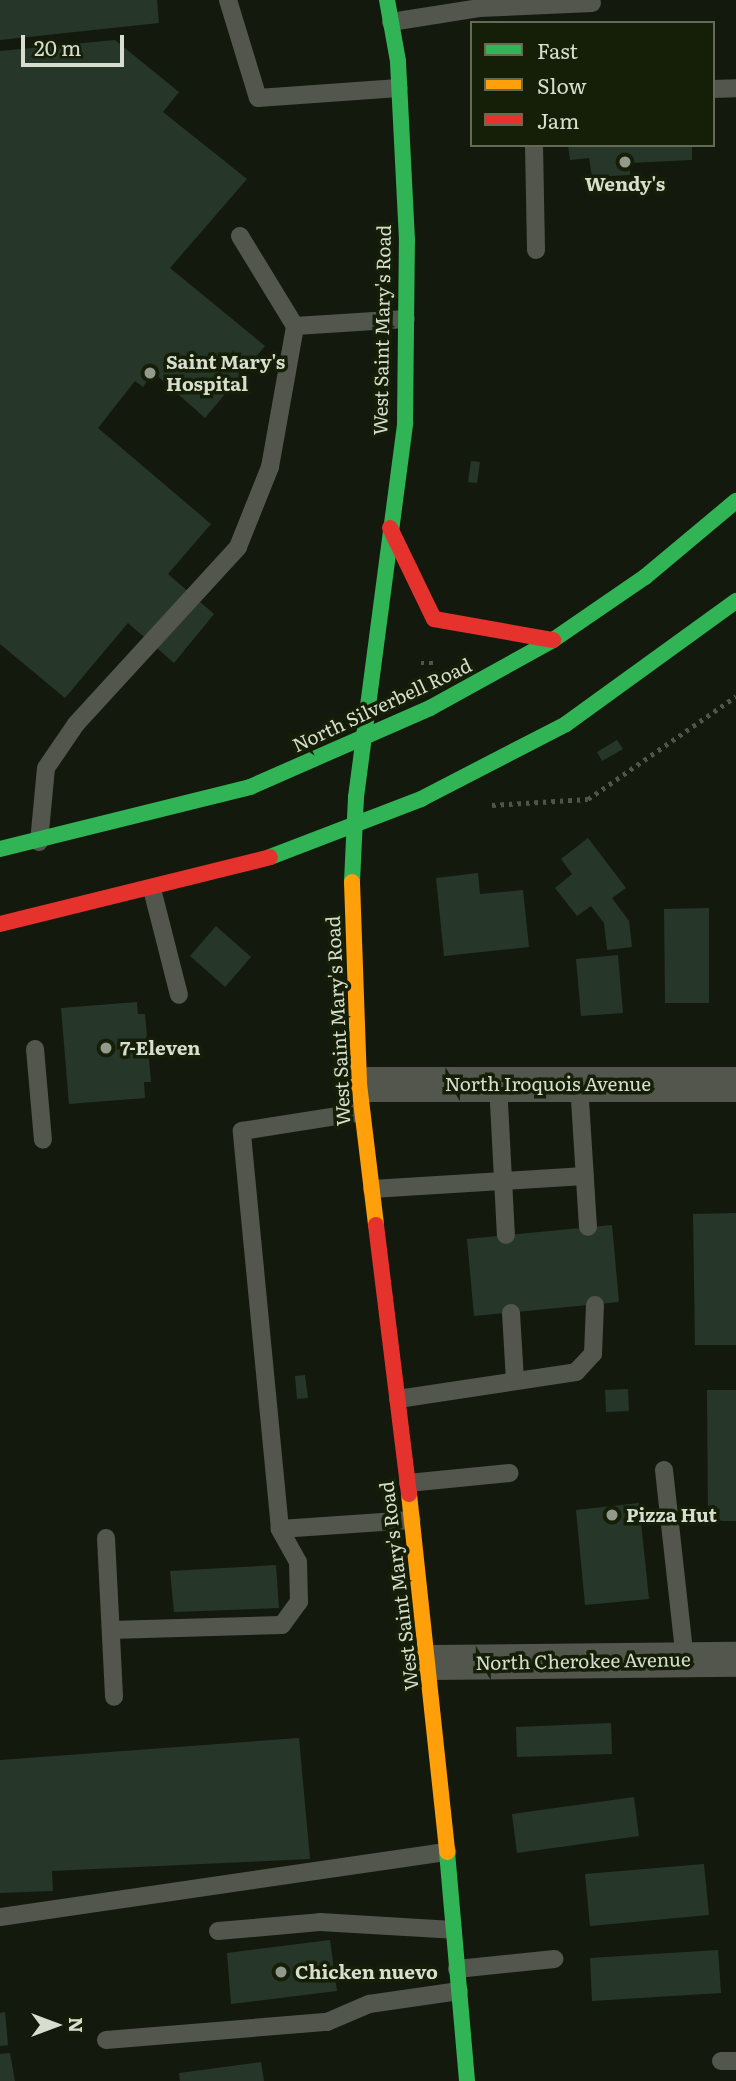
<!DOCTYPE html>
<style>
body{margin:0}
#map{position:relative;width:736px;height:2081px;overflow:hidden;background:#14190d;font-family:Literata,serif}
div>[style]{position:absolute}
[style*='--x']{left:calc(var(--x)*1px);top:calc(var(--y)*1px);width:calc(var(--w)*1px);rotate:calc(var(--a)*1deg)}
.building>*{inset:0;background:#263729}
.path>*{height:4.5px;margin-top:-2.25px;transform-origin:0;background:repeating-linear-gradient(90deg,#50554b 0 3.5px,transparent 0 8.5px)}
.lane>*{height:18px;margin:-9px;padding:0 9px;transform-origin:9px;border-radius:9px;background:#52564c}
.street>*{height:35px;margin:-17.5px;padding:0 17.5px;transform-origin:17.5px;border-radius:17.5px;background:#52564c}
.fast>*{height:16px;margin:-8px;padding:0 8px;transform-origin:8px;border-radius:8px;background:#30b455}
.slow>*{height:16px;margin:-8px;padding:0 8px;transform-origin:8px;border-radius:8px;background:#ff9f0a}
.jam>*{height:16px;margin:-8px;padding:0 8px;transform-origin:8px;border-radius:8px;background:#e5322d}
.dots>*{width:19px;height:19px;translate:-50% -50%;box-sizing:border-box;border:4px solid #151f07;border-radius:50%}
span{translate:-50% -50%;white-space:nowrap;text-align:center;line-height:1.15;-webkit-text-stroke:7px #151f07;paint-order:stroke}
.poi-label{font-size:19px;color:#d7decf;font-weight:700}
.left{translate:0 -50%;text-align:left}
.street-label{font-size:19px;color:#d7decf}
.legend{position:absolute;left:470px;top:21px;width:245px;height:126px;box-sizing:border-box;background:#151f07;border:2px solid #636b57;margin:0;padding:9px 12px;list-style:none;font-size:21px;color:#d7decf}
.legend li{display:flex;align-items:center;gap:14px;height:35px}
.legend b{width:35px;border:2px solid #636b57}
.north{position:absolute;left:21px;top:1990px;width:70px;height:70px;-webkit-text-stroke:5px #151f07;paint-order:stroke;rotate:90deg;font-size:19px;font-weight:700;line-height:28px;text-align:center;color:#d7decf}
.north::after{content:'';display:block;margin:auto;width:24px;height:32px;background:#d7decf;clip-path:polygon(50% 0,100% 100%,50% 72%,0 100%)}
.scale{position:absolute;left:21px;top:35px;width:103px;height:32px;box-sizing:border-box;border:4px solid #d7decf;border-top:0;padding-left:9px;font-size:21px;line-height:24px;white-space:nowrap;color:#d7decf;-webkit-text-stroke:5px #151f07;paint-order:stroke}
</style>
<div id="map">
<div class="building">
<div style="clip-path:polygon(0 0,157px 0,159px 23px,0 40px)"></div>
<div style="clip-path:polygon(115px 40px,179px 92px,163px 112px,247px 179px,170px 268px,265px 346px,205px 418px,153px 372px,143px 387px,135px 381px,98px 428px,211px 524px,168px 574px,214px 614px,174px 663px,128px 623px,65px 698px,0 644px,0 51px)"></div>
<div style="clip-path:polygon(568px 145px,692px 145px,692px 160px,630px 163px,630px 175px,592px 177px,589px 158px,570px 160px)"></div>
<div style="clip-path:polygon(471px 461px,480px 462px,477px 483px,468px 482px)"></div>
<div style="clip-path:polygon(617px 740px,623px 749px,602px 761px,597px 752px)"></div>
<div style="clip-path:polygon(588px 838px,626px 888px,612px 898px,629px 921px,632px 947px,607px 950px,604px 923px,591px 906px,577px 916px,555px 888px,572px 874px,561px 859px)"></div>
<div style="clip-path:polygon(478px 873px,480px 894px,523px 890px,529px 947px,444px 956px,436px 878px)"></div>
<div style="clip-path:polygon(709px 908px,709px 1003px,665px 1003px,664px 909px)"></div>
<div style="clip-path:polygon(216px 926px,251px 957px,225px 987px,190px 956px)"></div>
<div style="clip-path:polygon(618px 955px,623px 1013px,581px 1016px,576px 959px)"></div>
<div style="clip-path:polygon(137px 1002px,138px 1014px,145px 1014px,151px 1082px,144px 1082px,145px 1098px,69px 1104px,61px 1008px)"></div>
<div style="clip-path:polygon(736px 1213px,736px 1345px,695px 1345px,693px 1214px)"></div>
<div style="clip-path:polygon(612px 1225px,619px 1302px,474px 1316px,467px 1239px)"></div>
<div style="clip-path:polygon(305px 1375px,308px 1398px,297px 1399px,295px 1376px)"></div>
<div style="clip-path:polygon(628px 1389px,629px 1411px,606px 1412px,605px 1390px)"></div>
<div style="clip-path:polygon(707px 1390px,736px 1390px,736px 1521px,708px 1521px)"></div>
<div style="clip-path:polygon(639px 1503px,649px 1599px,585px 1605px,576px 1510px)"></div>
<div style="clip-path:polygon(276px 1565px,279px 1608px,174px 1612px,170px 1571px)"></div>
<div style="clip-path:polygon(611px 1723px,612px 1754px,517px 1757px,516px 1727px)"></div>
<div style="clip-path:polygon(299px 1738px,310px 1859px,52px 1871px,53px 1891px,0 1893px,0 1760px)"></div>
<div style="clip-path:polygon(634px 1797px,639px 1836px,517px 1853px,512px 1814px)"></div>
<div style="clip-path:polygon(704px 1864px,709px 1915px,590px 1926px,585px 1874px)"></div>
<div style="clip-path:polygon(330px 1940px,337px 1991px,231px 2004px,227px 1953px)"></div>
<div style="clip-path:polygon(718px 1950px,721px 1993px,592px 2001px,590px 1958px)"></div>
<div style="clip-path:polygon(5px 2012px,8px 2045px,0 2046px,0 2013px)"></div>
<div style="clip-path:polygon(10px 2053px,15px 2081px,0 2081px,0 2054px)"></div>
<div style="clip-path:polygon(261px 2062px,264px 2081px,180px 2081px,179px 2073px)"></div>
</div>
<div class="path">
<div style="--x:421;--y:663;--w:13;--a:0"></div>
<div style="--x:492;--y:805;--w:96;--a:-3.6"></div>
<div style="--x:588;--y:799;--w:180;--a:-34.8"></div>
</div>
<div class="lane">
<div style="--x:228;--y:0;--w:102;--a:73"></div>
<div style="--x:258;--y:98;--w:141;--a:-4.1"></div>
<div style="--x:391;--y:22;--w:89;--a:-9"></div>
<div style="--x:479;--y:8;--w:113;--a:-2.5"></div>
<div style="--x:713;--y:89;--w:23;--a:-2"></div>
<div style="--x:534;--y:145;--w:105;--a:88.9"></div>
<div style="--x:240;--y:236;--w:105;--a:58.6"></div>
<div style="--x:39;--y:842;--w:74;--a:-84.6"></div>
<div style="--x:46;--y:768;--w:53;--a:-55.7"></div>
<div style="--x:76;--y:724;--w:240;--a:-47.5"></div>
<div style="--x:238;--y:547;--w:86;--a:-68.2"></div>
<div style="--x:270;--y:467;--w:143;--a:-79.9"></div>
<div style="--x:295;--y:326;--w:111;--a:-3.6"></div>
<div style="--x:153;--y:893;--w:105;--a:75.7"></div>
<div style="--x:35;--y:1049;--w:91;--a:85"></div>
<div style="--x:498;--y:1084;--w:151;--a:87"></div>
<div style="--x:579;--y:1084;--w:143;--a:86.4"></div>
<div style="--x:372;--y:1189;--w:213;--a:-3.5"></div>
<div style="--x:511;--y:1313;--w:68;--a:86.6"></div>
<div style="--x:398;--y:1399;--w:180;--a:-8.6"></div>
<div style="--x:576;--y:1372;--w:25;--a:-47"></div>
<div style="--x:593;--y:1354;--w:49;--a:-87.7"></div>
<div style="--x:664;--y:1470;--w:191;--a:83.7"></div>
<div style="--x:408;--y:1483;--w:102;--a:-5.6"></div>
<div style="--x:280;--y:1529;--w:132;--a:-3.9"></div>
<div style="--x:106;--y:1538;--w:159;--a:87.1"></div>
<div style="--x:111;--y:1630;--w:171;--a:-1.7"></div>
<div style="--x:282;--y:1625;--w:29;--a:-54"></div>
<div style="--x:299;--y:1602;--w:40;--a:-91.4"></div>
<div style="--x:298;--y:1562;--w:38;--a:-119"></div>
<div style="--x:280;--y:1529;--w:400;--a:-95.5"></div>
<div style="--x:242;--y:1131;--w:121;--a:-9"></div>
<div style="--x:0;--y:1917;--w:452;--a:-8.3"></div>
<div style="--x:218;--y:1931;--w:102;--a:-5"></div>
<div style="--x:320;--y:1922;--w:133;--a:3.4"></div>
<div style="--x:457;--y:1969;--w:98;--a:-5.9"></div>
<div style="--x:106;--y:2040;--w:222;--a:-4.7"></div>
<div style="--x:327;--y:2022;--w:46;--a:-23.2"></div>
<div style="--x:369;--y:2004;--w:91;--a:-8.2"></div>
<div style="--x:721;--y:2061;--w:15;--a:0"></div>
</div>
<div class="street">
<div style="--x:359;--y:1084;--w:377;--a:0"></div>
<div style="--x:430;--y:1662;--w:306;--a:-0.6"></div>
</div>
<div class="fast">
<div style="--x:0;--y:849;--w:258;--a:-13.9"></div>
<div style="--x:250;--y:787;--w:197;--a:-23.7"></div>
<div style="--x:430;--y:708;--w:141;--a:-28.9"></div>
<div style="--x:553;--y:640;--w:112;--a:-34.4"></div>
<div style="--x:645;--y:577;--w:119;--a:-39.9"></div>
<div style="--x:270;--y:857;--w:162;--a:-21"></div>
<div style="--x:421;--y:799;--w:163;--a:-27.3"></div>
<div style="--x:566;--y:724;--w:210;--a:-35.9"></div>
<div style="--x:352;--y:882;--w:85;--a:-87.3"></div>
<div style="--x:356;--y:797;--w:377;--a:-82.5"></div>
<div style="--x:405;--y:423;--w:183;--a:-89.4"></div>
<div style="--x:407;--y:240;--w:179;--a:-92.9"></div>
<div style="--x:398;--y:61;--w:62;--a:-100.2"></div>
<div style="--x:447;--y:1852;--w:230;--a:85"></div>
</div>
<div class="slow">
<div style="--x:352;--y:882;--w:202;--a:88"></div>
<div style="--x:359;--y:1084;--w:142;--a:83.1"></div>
<div style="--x:409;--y:1494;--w:360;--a:83.9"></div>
</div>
<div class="jam">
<div style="--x:390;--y:528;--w:101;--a:64.2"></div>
<div style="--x:434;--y:619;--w:121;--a:10"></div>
<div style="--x:0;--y:924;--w:278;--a:-13.9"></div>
<div style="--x:376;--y:1225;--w:271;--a:83"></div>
</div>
<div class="dots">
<div style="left:625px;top:162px;background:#93998b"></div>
<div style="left:150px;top:373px;background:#93998b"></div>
<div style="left:106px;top:1048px;background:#93998b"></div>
<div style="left:612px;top:1515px;background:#93998b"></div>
<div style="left:281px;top:1972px;background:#93998b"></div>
</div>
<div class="poi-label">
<span style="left:625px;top:184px">Wendy's</span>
<span class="left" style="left:166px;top:373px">Saint Mary's<br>Hospital</span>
<span class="left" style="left:120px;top:1048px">7-Eleven</span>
<span class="left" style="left:626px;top:1515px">Pizza Hut</span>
<span class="left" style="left:295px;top:1972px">Chicken nuevo</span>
</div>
<div class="street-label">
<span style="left:382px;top:330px;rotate:-89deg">West Saint Mary's Road</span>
<span style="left:382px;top:705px;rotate:-25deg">North Silverbell Road</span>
<span style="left:338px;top:1021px;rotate:-93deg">West Saint Mary's Road</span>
<span style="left:548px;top:1084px">North Iroquois Avenue</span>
<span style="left:399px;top:1586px;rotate:-97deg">West Saint Mary's Road</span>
<span style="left:583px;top:1661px;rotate:-1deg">North Cherokee Avenue</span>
</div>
<ul class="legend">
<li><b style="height:9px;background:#30b455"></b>Fast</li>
<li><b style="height:9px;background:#ff9f0a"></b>Slow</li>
<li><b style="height:9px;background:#e5322d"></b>Jam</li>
</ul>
<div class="north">N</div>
<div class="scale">20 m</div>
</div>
